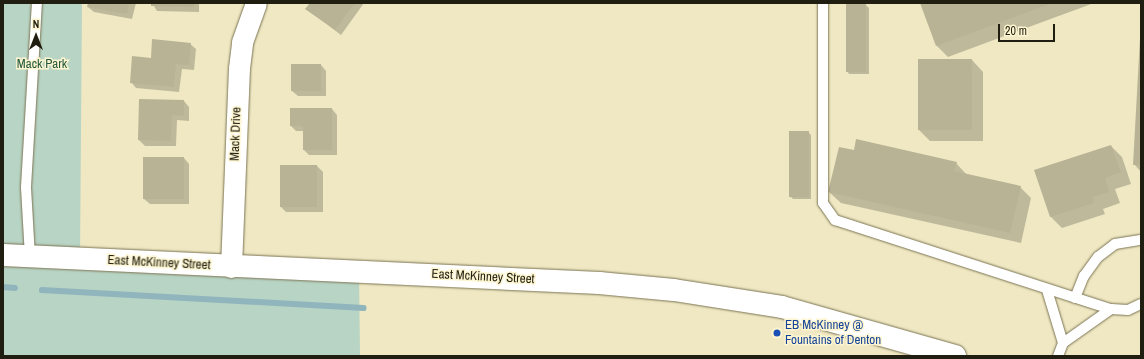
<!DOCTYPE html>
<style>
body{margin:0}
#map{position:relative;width:1144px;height:359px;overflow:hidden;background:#efe8c3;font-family:"Archivo Narrow",sans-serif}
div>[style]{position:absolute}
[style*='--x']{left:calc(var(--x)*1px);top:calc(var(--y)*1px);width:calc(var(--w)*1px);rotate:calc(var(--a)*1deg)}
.green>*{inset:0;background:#b8d4c4}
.shadow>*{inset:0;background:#0003}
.stream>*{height:5.5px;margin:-2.75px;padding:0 2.75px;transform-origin:2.75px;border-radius:2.75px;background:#90b5bd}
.building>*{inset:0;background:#b9b395}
.roads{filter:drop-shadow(0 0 1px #7c7453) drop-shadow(0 0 1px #7c7453)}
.lane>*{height:10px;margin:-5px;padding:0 5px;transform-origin:5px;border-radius:5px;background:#fff}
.street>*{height:21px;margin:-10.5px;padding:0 10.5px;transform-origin:10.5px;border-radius:10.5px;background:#fff}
.secondary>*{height:22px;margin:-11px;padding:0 11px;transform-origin:11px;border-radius:11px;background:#fff}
.dots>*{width:11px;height:11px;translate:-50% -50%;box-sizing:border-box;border:2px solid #fdf5d0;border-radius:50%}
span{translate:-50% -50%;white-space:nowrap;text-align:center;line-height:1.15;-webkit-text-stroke:3px #fdf5d0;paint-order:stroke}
.park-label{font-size:13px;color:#22583e}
.street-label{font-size:13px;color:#201e10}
.transit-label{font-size:13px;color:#164399}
.left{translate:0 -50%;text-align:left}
.frame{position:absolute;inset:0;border:4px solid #201e10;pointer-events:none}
.north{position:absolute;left:16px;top:16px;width:40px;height:40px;-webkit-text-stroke:3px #fdf5d0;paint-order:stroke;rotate:0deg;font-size:11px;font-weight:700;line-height:16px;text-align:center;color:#201e10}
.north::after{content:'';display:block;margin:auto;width:14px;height:18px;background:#201e10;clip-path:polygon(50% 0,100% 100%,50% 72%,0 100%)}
.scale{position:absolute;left:998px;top:24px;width:57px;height:18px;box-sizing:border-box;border:2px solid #201e10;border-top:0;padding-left:5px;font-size:12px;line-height:14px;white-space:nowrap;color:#201e10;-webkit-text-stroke:3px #fdf5d0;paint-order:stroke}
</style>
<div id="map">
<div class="green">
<div style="clip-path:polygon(3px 3px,82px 3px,80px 260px,359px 272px,360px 356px,3px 356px)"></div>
</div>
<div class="shadow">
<div style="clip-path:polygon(89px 3px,136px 3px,132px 19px,94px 12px,88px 7px)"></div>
<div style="clip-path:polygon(152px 3px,199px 3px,199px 12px,157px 11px)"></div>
<div style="clip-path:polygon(311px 3px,364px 3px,341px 35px,307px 9px)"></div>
<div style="clip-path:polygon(921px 3px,1094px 3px,948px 57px,937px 46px)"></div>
<div style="clip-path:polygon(847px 5px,866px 5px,869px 8px,869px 74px,849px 74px,847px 71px)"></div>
<div style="clip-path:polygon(1141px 35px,1141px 172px,1134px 164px)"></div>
<div style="clip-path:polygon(190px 44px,196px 49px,194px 70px,182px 69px,179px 92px,136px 88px,131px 82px,152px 59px)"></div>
<div style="clip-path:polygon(972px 60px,983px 72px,983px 141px,930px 141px,919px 130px)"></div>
<div style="clip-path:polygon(321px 65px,326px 71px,326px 96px,298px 96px,292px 91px)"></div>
<div style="clip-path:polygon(140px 100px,184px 101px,189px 107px,189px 121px,177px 120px,176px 146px,145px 146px,139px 140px)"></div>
<div style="clip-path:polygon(332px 109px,337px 115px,337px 155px,309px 155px,304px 150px,304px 131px,296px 131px,291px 126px)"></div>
<div style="clip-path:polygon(808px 132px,811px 135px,811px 199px,793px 199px,790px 196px)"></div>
<div style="clip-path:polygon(1111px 146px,1122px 157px,1131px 184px,1115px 189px,1120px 203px,1103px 209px,1105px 214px,1062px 228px,1051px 217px,1036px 171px)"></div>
<div style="clip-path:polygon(184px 158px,189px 164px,189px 204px,150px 204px,144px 199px)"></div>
<div style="clip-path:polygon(956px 163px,967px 175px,1020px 187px,1031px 198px,1021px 243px,841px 203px,829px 192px)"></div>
<div style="clip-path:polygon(281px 166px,317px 166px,323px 172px,323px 212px,286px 212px,281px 207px)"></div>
</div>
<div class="stream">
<div style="--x:3;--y:287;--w:12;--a:5"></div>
<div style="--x:42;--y:290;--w:322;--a:3.2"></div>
</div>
<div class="building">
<div style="clip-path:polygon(88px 3px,129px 3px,127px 14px,87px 7px)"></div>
<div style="clip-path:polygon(151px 3px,194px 3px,194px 7px,151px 6px)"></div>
<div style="clip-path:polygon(310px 3px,355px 3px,335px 30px,305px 9px)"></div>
<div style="clip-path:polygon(920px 3px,1053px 3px,936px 46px)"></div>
<div style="clip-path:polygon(846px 4px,866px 4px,866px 72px,846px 72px)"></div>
<div style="clip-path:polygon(1140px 38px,1141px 38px,1141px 165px,1133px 165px)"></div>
<div style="clip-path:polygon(152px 39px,191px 43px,189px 65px,176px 64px,174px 87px,130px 83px,132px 56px,151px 58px)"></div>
<div style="clip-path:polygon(918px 59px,972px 59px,972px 130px,918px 130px)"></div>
<div style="clip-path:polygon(291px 64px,321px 64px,321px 91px,291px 91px)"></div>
<div style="clip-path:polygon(139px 99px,184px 100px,184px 116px,172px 115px,171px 141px,138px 140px)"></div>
<div style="clip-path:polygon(290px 108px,332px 108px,332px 150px,303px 150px,303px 126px,290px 126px)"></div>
<div style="clip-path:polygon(789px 131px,809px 131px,809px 197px,789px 197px)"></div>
<div style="clip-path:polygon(856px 139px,957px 162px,954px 171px,1021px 186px,1010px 233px,828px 192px,839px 147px,854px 150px)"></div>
<div style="clip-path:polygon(1111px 145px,1121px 172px,1105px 178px,1109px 192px,1093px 197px,1094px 203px,1050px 217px,1034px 170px)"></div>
<div style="clip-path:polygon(143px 157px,184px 157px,184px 199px,143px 199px)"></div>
<div style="clip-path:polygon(280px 165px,317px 165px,317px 207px,280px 207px)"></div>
</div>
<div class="roads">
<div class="lane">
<div style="--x:823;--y:3;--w:200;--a:90"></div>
<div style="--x:823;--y:203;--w:21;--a:55"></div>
<div style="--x:835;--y:220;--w:290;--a:17.9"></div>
<div style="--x:1111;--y:309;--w:17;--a:3"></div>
<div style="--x:1128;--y:310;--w:14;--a:-25"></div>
<div style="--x:30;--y:257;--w:70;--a:-93.3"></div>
<div style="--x:26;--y:187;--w:184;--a:-86.6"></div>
<div style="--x:1047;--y:290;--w:55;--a:73.2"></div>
<div style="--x:1075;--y:298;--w:24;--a:-68"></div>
<div style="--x:1084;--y:276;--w:24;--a:-54"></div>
<div style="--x:1098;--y:257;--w:21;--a:-37"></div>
<div style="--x:1115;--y:244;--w:26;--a:-9"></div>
<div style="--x:1058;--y:356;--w:14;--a:-69"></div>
<div style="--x:1063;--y:343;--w:59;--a:-35.3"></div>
</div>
<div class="street">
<div style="--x:231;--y:267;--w:199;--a:-87.7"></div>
<div style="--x:239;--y:68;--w:26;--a:-83"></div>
<div style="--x:242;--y:42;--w:41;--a:-70.3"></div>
</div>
<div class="secondary">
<div style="--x:3;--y:255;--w:597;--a:2.69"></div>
<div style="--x:599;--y:283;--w:75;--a:5.3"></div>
<div style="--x:674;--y:290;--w:109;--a:8.9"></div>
<div style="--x:782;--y:307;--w:180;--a:15.8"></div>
</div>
</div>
<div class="dots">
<div style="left:777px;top:333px;background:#1a4fb4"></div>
</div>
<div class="park-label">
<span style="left:42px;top:64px">Mack Park</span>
</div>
<div class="street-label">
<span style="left:236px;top:134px;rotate:-88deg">Mack Drive</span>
<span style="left:159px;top:263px;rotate:3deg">East McKinney Street</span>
<span style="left:483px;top:277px;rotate:3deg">East McKinney Street</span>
</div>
<div class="transit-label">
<span class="left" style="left:785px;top:333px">EB McKinney @<br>Fountains of Denton</span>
</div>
<div class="frame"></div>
<div class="north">N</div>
<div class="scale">20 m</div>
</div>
